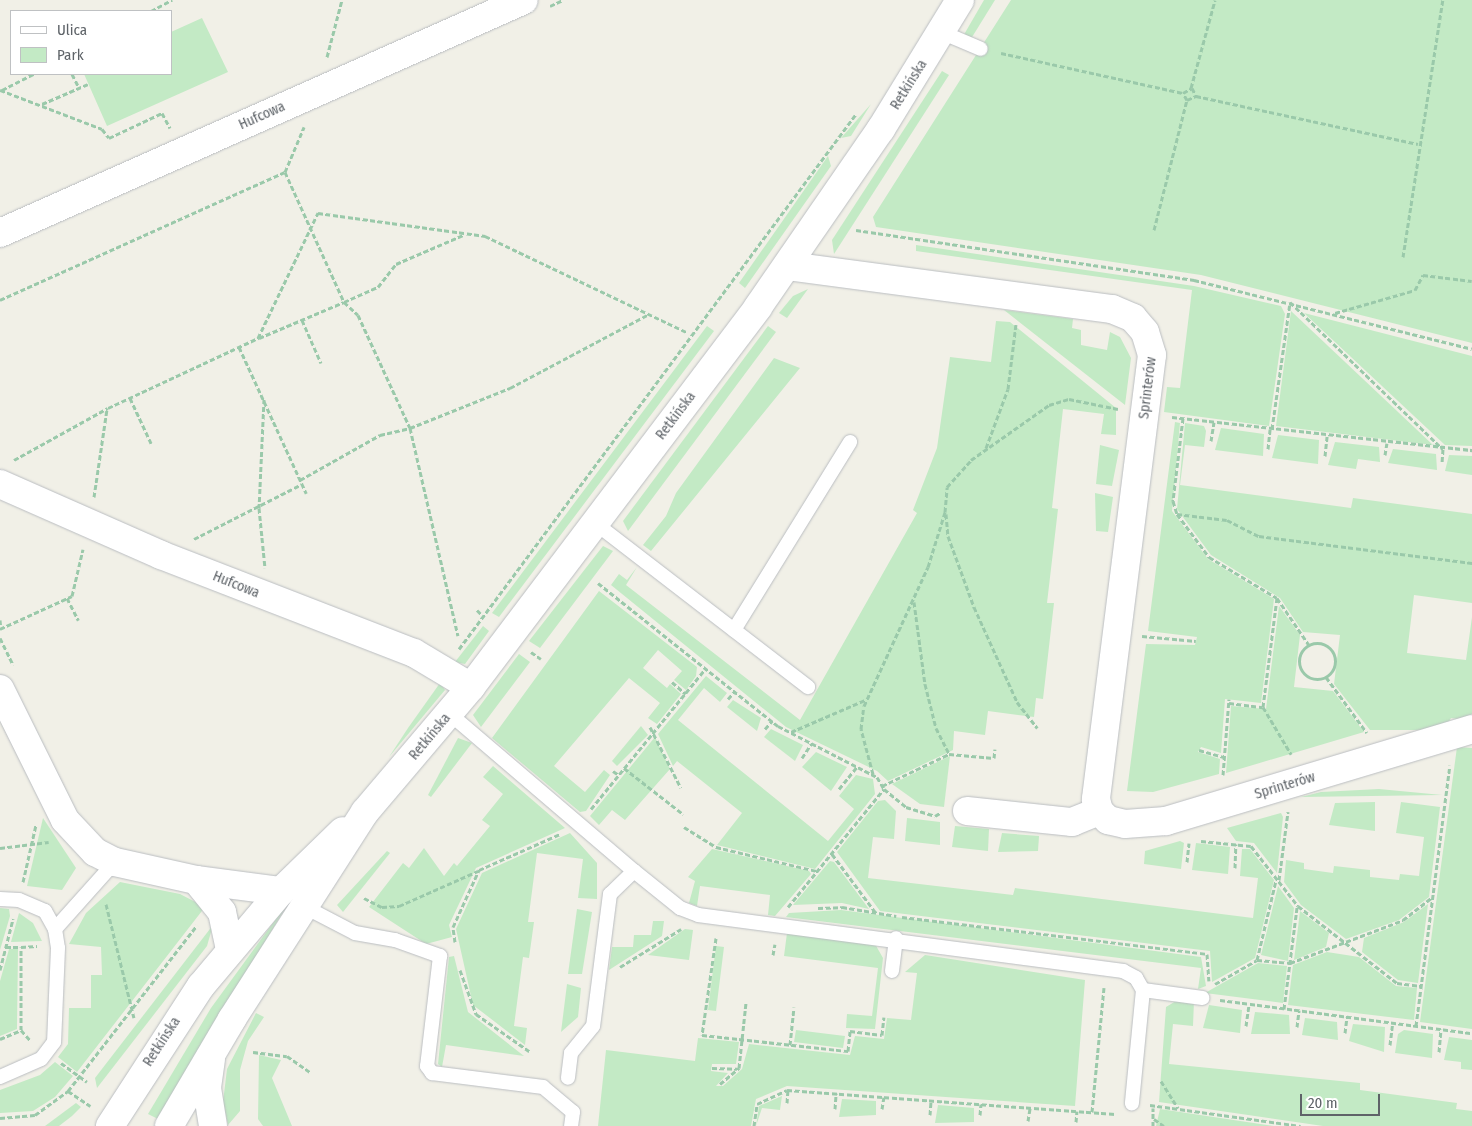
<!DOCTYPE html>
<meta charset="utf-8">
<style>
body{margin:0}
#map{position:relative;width:1472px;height:1126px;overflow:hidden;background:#f1f0e7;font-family:"Fira Sans Condensed",sans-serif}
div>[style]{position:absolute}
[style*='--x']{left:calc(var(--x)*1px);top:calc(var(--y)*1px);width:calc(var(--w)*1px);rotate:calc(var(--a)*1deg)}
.green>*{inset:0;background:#c3eac5}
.path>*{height:3px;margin-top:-1.5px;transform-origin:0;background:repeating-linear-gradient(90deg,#9ac9aa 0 5px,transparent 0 7.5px)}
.path>.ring{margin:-1.5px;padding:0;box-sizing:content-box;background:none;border:3px solid #9ac9aa;border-radius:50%}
.roads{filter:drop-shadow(0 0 1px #babdc1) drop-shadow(0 0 1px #babdc1)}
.service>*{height:14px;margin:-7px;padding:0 7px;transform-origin:7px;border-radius:7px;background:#fff}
.minor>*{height:28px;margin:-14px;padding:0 14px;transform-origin:14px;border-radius:14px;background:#fff}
.tertiary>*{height:28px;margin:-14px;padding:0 14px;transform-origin:14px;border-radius:14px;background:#fff}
span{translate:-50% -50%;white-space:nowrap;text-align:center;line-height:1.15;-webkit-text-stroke:4px #fff;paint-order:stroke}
.street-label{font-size:14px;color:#5e6368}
.legend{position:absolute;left:10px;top:10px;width:162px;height:65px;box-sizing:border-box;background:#fff;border:1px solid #bfc1c3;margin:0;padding:6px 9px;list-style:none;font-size:15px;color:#5e6368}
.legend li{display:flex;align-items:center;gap:10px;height:25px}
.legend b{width:25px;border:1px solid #bfc1c3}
.scale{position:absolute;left:1300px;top:1094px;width:80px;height:22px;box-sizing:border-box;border:2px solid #5e6368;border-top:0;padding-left:6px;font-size:15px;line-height:18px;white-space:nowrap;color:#5e6368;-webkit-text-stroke:4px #fff;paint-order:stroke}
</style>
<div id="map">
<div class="green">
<div style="clip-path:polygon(984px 0,995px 0,969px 42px,962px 38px)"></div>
<div style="clip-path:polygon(1011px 0,1472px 0,1472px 343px,1201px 275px,876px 227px,873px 217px)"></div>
<div style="clip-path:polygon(202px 18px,228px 72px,107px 126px,84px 74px,171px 74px,171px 32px)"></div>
<div style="clip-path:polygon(942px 71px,949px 75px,834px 254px,832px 240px)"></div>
<div style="clip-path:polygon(871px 104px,851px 136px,841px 138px)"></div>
<div style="clip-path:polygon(828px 156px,831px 166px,745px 288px,739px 283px)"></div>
<div style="clip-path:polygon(916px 245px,1194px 286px,1281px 306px,1285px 314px,1269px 426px,1164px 412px,1167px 387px,1180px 388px,1192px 290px,916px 251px)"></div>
<div style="clip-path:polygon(808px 289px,787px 318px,779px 313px,793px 296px)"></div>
<div style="clip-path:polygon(1004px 310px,1073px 319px,1072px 328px,1081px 330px,1081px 345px,1107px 350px,1110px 332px,1120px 337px,1131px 358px,1125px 405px)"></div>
<div style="clip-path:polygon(1291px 311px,1433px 445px,1276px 426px)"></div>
<div style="clip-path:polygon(1304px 313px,1472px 356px,1472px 446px,1445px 445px)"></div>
<div style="clip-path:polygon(996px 321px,1010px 322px,1116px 408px,1116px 435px,1101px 434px,1104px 414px,1063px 409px,1052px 508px,1058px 509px,1047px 603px,1054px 603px,1043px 699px,1036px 698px,1034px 717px,988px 711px,985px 735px,954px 731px,953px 750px,888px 781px,877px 771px,786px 727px,611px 585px,619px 574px,627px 580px,637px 567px,626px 585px,800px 720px,917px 513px,913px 510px,937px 448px,950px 357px,991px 362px)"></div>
<div style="clip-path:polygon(707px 326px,714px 331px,499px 617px,492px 613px)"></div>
<div style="clip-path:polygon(768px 326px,776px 332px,628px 531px,623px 521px)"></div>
<div style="clip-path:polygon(774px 358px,800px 368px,651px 551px,643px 545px,666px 516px,676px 493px)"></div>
<div style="clip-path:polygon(1175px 422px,1180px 423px,1172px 511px,1208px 559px,1274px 599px,1261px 703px,1225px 699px,1221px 753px,1201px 747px,1198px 752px,1220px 759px,1219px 774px,1153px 792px,1127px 791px,1146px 644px,1195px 645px,1197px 637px,1148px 631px)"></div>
<div style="clip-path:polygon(1185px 423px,1204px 426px,1206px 431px,1204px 447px,1185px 445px,1180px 485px,1351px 508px,1353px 498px,1472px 514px,1472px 603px,1414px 595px,1407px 653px,1466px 660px,1472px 617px,1472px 721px,1451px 718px,1444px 730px,1370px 730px,1334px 684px,1340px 635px,1303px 632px,1280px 598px,1211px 555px,1177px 509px)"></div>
<div style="clip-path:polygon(1221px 428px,1264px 434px,1263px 456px,1215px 450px)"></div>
<div style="clip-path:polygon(1278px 435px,1319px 440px,1318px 464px,1272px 458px)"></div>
<div style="clip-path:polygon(1335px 442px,1379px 447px,1380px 462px,1358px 459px,1356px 469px,1328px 465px)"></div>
<div style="clip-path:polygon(1100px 445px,1119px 450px,1112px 486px,1096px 484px)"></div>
<div style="clip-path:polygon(1393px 449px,1436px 454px,1437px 470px,1388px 463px)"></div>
<div style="clip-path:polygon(1449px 455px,1472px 456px,1472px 475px,1445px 471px)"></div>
<div style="clip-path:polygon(1095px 493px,1113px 497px,1108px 532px,1096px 531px)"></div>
<div style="clip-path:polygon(603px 546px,613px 551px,540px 648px,529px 641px)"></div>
<div style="clip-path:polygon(599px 591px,697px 667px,696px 676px,686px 690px,674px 680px,682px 671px,658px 650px,643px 668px,667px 688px,670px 684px,681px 694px,657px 724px,648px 718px,660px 703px,629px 678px,554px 766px,585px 792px,604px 770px,610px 775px,586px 811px,580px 812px,492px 738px)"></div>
<div style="clip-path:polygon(1279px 606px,1300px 635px,1294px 687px,1333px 691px,1364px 732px,1226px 773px,1231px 706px,1266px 709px)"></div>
<div style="clip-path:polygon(483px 626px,489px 631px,465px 664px,455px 662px)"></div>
<div style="clip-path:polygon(519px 654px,530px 662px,481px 727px,473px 715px)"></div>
<div style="clip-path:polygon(706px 676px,727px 693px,720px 702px,704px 688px,678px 720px,828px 841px,854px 809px,839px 796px,856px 775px,873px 779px,875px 794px,815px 869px,717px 845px,742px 813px,677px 761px,673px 766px,658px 734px)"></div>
<div style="clip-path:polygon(440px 683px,445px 690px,389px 757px,408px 728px)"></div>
<div style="clip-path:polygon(733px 700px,761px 718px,757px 731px,727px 707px)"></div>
<div style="clip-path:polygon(641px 726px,648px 735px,617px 766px,612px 761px)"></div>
<div style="clip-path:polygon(771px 729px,803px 745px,795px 761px,764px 737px)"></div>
<div style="clip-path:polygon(655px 737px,670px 769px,625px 820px,612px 810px,599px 825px,590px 816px)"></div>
<div style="clip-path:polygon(458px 738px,472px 743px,431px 797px,428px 795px)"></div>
<div style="clip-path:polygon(1457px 747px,1472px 748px,1472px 1029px,1420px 1022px)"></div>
<div style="clip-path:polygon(816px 752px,847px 767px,831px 791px,802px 767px)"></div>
<div style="clip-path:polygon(950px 756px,944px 807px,920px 804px,892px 784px)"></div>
<div style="clip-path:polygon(493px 766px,565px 828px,476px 868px,449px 925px,452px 937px,426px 944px,369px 907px,403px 863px,409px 868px,424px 848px,444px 876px,454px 863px,457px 866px,490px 826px,482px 820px,503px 794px,483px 777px)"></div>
<div style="clip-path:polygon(1379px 789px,1442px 795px,1301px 797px,1321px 792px)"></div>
<div style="clip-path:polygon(885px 800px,896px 811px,894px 839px,873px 837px,868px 878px,1013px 895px,1015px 888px,1253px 918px,1258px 878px,1240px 876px,1242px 849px,1250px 849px,1274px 880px,1255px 958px,1212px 982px,1210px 951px,880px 911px,837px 852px,878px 801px)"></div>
<div style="clip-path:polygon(1401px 802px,1440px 807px,1429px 897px,1399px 920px,1346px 939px,1301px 905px,1284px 882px,1286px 860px,1304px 863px,1304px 869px,1333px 873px,1334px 866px,1370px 870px,1370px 877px,1399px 880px,1400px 874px,1419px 876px,1424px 837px,1396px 833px)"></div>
<div style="clip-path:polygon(1335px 803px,1375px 802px,1375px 831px,1329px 825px)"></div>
<div style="clip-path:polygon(1281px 813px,1283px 817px,1277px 873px,1254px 843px,1236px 841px,1227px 828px)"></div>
<div style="clip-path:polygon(43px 818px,76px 868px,62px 890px,27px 886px)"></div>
<div style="clip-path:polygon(907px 818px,940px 822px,940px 845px,905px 841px)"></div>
<div style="clip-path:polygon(955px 826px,989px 829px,988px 851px,952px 847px)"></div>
<div style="clip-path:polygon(570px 833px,597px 863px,597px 899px,578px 898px,583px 859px,537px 853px,528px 922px,534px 922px,529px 958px,523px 957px,514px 1026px,527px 1028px,525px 1045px,473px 1005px,456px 929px,482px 873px)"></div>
<div style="clip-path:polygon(1002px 833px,1039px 836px,1038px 851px,998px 852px)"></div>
<div style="clip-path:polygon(1180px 841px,1184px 843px,1181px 869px,1144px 864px,1145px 851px)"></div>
<div style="clip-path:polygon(1196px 843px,1230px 847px,1228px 874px,1192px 870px)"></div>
<div style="clip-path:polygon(712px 849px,809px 871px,811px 874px,775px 916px,768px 915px,770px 895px,700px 886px,697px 906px,689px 903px,695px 881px,688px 877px)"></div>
<div style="clip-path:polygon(387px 851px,390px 853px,343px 912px,337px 905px)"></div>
<div style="clip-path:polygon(830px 861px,834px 862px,869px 909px,842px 903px,793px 905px)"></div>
<div style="clip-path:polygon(120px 882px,180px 894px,205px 907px,77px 1072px,58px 1057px,68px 1044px,69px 1008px,91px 1008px,91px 975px,102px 975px,101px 947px,69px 944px,86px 913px)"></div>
<div style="clip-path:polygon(1278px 886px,1294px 908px,1288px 961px,1261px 955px)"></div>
<div style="clip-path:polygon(292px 897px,158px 1119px,148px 1114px,211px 1008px)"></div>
<div style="clip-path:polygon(1428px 904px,1418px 983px,1398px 980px,1362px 952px,1364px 938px,1404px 922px)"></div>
<div style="clip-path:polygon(0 908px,9px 909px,10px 916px,0 950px)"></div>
<div style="clip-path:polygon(577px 909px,592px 912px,582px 974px,568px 974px)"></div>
<div style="clip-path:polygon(841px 910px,1201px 957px,1206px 986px,1198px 989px,1201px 968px,786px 917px,789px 913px)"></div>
<div style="clip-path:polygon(1300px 911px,1329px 933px,1326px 947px,1294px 960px)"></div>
<div style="clip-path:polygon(19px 913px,33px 923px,42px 941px,11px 942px)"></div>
<div style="clip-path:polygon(653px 921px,664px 921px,662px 936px,609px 970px,612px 947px,633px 947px,634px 935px,651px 935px)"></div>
<div style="clip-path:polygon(213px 925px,207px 946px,97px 1088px,95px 1078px)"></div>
<div style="clip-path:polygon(685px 929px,693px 930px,689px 960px,648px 955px)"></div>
<div style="clip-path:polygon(787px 933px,875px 944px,883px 958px,875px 1029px,846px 1028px,847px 1014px,872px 1016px,878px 968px,784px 956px)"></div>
<div style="clip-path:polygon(716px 946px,724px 947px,716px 1011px,708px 1010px)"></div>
<div style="clip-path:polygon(9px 949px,18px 949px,17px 1029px,0 1036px,0 981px)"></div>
<div style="clip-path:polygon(1327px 952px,1359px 957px,1396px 986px,1417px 988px,1414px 1020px,1288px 1005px,1293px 965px)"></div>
<div style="clip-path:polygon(925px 955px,1085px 980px,1075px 1106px,787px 1086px,756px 1099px,751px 1126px,598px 1126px,606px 1050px,695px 1061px,698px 1038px,739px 1042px,736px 1064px,712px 1064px,711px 1071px,728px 1073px,716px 1086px,723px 1086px,742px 1069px,749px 1044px,850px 1055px,855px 1036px,884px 1039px,887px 1018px,911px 1020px,917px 973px,905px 972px)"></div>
<div style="clip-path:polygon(454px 956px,468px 1012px,524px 1056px,446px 1045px,442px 1067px,438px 1064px,449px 957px)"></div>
<div style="clip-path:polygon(1258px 963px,1287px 966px,1283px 1003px,1205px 993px)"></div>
<div style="clip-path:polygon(567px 984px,581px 988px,578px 1017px,561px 1032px)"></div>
<div style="clip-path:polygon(1176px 1001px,1194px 1001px,1193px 1026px,1173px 1024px,1169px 1064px,1360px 1083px,1360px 1090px,1457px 1103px,1456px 1109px,1472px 1111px,1472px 1126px,1323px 1126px,1159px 1102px,1166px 1007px)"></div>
<div style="clip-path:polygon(1209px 1005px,1242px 1010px,1240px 1033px,1203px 1028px)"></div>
<div style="clip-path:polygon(1255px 1012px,1289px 1015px,1290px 1034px,1251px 1034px)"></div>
<div style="clip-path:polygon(256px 1013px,264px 1017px,248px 1041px,240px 1070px,240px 1111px,228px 1125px,223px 1102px,227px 1069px)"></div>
<div style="clip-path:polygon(1305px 1018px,1337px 1022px,1338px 1040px,1302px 1035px)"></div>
<div style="clip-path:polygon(1353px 1024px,1385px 1027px,1384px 1052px,1349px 1041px)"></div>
<div style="clip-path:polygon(796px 1030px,845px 1036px,843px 1048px,794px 1042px)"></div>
<div style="clip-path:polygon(1404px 1030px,1433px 1034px,1432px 1058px,1395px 1053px,1398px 1034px)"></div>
<div style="clip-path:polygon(1449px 1037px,1472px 1040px,1472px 1070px,1461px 1069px,1461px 1062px,1444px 1060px)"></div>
<div style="clip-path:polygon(259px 1055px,281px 1060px,272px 1078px,292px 1126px,263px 1126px,258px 1119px)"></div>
<div style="clip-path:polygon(55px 1062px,73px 1076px,55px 1097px,33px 1111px,0 1113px,0 1090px,40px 1075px)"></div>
<div style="clip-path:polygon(782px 1096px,780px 1110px,762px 1108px,756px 1126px,759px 1106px)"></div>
<div style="clip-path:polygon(842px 1099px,876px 1101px,876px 1115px,839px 1117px)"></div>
<div style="clip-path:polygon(76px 1103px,81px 1107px,72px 1116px,59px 1126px,45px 1126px)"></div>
<div style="clip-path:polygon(938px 1105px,974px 1108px,974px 1122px,935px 1123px)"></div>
<div style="clip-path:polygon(1160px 1109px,1274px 1126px,1156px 1126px)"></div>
</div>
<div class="path">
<div style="--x:550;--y:6;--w:14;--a:-25"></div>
<div style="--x:151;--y:11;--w:24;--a:-28"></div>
<div style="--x:1001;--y:53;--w:186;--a:12.4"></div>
<div style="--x:327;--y:57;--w:59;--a:-75.3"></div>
<div style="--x:72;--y:74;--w:16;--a:63"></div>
<div style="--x:1191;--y:88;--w:91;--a:-74.7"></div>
<div style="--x:0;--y:90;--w:109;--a:20.9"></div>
<div style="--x:102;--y:129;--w:11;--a:52"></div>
<div style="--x:109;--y:138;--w:59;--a:-25.3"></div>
<div style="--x:162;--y:113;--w:17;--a:62"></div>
<div style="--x:2;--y:90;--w:36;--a:-27"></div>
<div style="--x:1183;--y:93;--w:10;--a:-29"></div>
<div style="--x:1192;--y:88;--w:9;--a:63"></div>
<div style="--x:1196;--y:96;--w:227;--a:12.2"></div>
<div style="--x:1187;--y:100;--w:10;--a:-24"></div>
<div style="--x:42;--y:104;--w:50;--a:-23.5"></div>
<div style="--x:285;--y:172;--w:49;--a:-67.1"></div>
<div style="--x:856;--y:230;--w:342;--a:8.4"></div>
<div style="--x:1194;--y:280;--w:286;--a:13.9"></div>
<div style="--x:1154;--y:230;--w:134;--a:-75.8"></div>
<div style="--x:1187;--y:100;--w:8;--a:-120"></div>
<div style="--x:1403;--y:257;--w:260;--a:-81.2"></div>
<div style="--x:0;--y:300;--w:312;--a:-24.2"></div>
<div style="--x:285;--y:172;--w:143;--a:65.6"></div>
<div style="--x:344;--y:302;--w:37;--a:-24"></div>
<div style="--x:378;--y:287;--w:29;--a:-52"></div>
<div style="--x:396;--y:264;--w:73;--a:-23.4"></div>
<div style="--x:1290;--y:302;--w:212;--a:43.9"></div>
<div style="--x:1443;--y:449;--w:14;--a:94"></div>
<div style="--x:1335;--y:313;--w:83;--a:-16"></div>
<div style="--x:1415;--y:290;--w:17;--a:-62"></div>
<div style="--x:1423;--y:275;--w:49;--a:7"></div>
<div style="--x:302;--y:320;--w:47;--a:66.2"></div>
<div style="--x:259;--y:338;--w:92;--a:-23"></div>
<div style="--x:344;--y:302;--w:19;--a:43"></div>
<div style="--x:358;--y:315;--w:124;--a:65.3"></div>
<div style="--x:410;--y:428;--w:213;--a:77"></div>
<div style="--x:239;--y:347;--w:161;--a:65.3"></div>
<div style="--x:130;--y:398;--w:50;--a:65"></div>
<div style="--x:264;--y:399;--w:109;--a:92.6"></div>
<div style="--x:259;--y:508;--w:60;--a:84.3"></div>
<div style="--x:1172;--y:417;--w:302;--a:6.3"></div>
<div style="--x:1183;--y:418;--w:84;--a:96.9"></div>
<div style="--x:1173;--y:501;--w:14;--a:73"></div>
<div style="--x:1177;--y:514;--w:54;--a:53.3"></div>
<div style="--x:1209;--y:557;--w:79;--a:31.1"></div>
<div style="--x:1277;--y:598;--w:57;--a:55.8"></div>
<div style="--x:1272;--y:429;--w:128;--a:-81.9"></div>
<div style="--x:1211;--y:441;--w:19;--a:-81"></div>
<div style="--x:986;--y:448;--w:63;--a:-69.6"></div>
<div style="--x:1008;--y:389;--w:65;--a:-83"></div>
<div style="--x:1268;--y:449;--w:20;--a:-84"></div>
<div style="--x:1385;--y:455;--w:12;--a:-81"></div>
<div style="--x:1325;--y:456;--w:20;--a:-84"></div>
<div style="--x:14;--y:460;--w:107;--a:-29"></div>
<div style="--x:108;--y:408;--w:166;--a:-25"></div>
<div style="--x:258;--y:338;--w:139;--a:-64.4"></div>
<div style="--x:318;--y:213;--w:169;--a:7.8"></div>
<div style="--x:485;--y:236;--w:223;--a:25.5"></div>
<div style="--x:300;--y:480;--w:92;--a:-29.4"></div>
<div style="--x:380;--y:435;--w:31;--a:-13"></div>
<div style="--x:410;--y:428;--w:108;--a:-21.8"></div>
<div style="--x:510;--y:388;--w:157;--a:-28"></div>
<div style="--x:94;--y:497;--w:89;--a:-81.6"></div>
<div style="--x:946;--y:514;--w:22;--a:85"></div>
<div style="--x:948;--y:536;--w:76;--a:69.9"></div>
<div style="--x:974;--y:607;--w:104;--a:65.6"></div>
<div style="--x:1017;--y:702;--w:33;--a:52"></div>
<div style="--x:1177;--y:514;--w:50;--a:6.8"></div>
<div style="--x:1227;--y:520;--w:36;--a:27"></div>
<div style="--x:1259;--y:536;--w:215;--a:7.2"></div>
<div style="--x:194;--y:539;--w:121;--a:-27"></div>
<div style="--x:598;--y:583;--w:230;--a:38.5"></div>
<div style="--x:778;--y:726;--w:111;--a:27.3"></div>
<div style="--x:877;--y:777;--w:14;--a:60"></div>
<div style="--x:884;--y:789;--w:28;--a:39"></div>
<div style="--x:906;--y:807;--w:30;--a:17"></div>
<div style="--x:935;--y:816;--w:6;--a:-31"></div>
<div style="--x:67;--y:598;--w:25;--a:63"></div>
<div style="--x:914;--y:602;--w:83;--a:82.4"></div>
<div style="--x:925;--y:684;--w:45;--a:76"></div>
<div style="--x:936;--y:728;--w:29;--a:63"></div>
<div style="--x:477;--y:610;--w:10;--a:45"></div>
<div style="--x:0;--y:620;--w:9;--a:84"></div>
<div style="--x:0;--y:629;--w:79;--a:-24.6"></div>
<div style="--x:72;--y:596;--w:48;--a:-76.8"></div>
<div style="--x:1142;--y:636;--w:54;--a:5.3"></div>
<div style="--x:0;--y:638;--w:30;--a:64"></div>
<div class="ring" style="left:1299px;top:643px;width:33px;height:33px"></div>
<div style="--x:459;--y:649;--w:666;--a:-53.42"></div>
<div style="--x:531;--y:652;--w:12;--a:35"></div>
<div style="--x:1326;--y:677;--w:69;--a:53.8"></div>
<div style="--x:672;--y:682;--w:18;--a:41"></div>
<div style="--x:728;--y:699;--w:11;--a:-49"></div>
<div style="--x:1229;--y:703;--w:34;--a:7"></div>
<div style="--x:1263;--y:707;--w:110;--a:-82.7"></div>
<div style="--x:1263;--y:707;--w:55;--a:59.2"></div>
<div style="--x:650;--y:727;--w:68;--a:63.1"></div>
<div style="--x:765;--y:729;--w:11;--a:-49"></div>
<div style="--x:791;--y:732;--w:81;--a:-23.4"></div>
<div style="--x:1199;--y:750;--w:26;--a:16"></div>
<div style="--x:802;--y:758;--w:17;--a:-57"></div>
<div style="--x:624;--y:768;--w:75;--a:37.9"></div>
<div style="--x:613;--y:771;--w:7;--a:34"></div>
<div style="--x:873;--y:774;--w:47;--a:-104.9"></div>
<div style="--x:861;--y:729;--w:23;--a:-83"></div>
<div style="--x:864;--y:706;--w:153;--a:-65.3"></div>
<div style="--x:928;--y:567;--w:58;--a:-72.8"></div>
<div style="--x:945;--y:512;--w:25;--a:-85"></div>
<div style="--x:947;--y:487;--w:36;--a:-48"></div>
<div style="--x:971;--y:460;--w:95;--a:-35.2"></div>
<div style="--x:1049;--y:405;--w:21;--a:-17"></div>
<div style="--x:1069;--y:399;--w:50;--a:11.5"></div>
<div style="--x:1223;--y:775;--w:76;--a:-85.5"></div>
<div style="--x:882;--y:786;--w:74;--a:-25.5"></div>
<div style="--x:949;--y:754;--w:45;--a:5.1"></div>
<div style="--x:994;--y:758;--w:9;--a:-84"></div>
<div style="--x:839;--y:789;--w:28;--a:-51"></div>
<div style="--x:591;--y:809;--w:182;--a:-50.8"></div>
<div style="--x:684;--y:827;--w:38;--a:32"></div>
<div style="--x:716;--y:847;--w:104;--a:13.4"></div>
<div style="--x:1201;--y:841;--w:50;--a:5.7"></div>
<div style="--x:1251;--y:846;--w:76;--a:51.9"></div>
<div style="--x:1298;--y:906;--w:125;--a:37.9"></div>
<div style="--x:1397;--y:983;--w:24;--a:7"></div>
<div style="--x:0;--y:848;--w:49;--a:-7"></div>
<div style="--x:832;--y:854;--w:74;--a:53.3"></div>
<div style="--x:1187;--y:862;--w:19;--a:-84"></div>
<div style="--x:1235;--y:868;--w:24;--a:-88"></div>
<div style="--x:1279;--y:880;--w:69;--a:-82.5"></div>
<div style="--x:23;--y:882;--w:58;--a:-77.2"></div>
<div style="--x:364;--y:898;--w:20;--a:27"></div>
<div style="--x:382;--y:907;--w:17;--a:-3"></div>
<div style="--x:399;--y:906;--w:86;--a:-23.9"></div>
<div style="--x:106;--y:904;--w:117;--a:76.2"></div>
<div style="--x:788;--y:907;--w:152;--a:-50.9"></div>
<div style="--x:818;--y:908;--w:24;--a:-2"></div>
<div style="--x:842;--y:907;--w:55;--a:9.5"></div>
<div style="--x:902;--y:917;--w:307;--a:6.9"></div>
<div style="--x:1207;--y:954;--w:27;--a:86"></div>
<div style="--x:716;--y:938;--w:98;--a:98.2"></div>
<div style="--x:702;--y:1035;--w:147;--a:6.3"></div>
<div style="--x:848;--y:1051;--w:20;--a:-84"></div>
<div style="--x:850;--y:1031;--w:32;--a:7"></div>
<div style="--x:882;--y:1035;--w:18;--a:-84"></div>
<div style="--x:455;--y:942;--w:15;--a:-98"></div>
<div style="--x:453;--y:927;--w:63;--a:-65.5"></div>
<div style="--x:479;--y:870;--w:89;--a:-24"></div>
<div style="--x:6;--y:947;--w:15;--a:0"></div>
<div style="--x:773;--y:955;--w:11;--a:-80"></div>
<div style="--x:1257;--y:960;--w:33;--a:5"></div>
<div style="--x:1290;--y:963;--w:121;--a:-20.8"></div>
<div style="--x:1403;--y:920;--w:37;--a:-38"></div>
<div style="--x:620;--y:967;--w:72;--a:-31.9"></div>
<div style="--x:0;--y:970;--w:53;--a:-75.7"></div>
<div style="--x:460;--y:970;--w:47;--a:70"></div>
<div style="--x:476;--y:1014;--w:65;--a:34.9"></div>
<div style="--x:1215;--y:984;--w:48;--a:-29.7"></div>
<div style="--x:1257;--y:960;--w:82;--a:-76.6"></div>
<div style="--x:1220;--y:1000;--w:254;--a:7.5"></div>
<div style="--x:1284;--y:1009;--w:103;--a:-82.7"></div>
<div style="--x:1246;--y:1026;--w:22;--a:-82"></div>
<div style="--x:1416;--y:1026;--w:263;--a:-82.6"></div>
<div style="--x:1297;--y:1027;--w:17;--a:-83"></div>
<div style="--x:21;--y:1030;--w:13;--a:48"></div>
<div style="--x:1345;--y:1033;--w:16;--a:-83"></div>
<div style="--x:0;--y:1039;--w:23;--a:-23"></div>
<div style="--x:21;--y:1030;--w:83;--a:-90"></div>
<div style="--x:21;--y:947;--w:16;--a:-4"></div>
<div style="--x:790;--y:1045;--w:38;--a:-84"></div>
<div style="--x:1390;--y:1045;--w:23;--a:-83"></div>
<div style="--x:253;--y:1052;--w:34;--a:7"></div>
<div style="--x:287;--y:1056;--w:29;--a:35"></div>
<div style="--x:1439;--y:1052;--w:23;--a:-85"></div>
<div style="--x:61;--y:1063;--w:32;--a:36"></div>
<div style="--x:712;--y:1068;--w:25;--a:2"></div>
<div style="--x:1161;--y:1081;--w:32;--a:58"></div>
<div style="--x:720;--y:1084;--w:25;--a:-40"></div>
<div style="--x:739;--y:1068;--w:66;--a:-83.9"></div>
<div style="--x:68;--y:1091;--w:27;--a:34"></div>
<div style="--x:787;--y:1103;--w:13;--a:-86"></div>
<div style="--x:1150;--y:1105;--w:152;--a:7.9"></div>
<div style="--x:835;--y:1109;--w:16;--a:-86"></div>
<div style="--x:882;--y:1109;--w:12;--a:-81"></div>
<div style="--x:1092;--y:1112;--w:125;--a:-84.5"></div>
<div style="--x:930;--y:1115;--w:15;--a:-86"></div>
<div style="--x:980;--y:1115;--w:11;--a:-85"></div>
<div style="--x:0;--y:1118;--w:35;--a:-5"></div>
<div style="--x:35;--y:1115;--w:41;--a:-36"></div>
<div style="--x:68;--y:1091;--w:210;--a:-52.1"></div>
<div style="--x:1154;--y:1119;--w:12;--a:35"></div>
<div style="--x:1028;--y:1121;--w:13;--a:-81"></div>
<div style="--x:1076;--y:1122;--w:11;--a:-85"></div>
<div style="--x:754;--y:1126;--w:22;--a:-82"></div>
<div style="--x:757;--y:1104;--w:33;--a:-25"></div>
<div style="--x:787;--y:1090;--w:329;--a:4.2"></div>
<div style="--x:1153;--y:1126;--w:18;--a:-90"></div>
</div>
<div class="roads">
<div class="service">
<div style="--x:941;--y:32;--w:43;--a:23"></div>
<div style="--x:595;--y:523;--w:269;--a:37.6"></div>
<div style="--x:734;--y:630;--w:221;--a:-58.3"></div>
<div style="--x:450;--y:714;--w:242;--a:40.5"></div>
<div style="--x:634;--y:871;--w:33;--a:136"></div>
<div style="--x:610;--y:894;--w:133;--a:97.3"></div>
<div style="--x:593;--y:1026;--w:35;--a:129"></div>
<div style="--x:571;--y:1053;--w:25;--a:97"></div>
<div style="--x:634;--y:871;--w:59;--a:38.8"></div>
<div style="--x:680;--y:908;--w:19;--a:21"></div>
<div style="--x:698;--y:915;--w:429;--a:7.5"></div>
<div style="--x:1123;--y:971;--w:15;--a:28"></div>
<div style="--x:1136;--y:978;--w:14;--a:60"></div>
<div style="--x:1143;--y:990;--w:114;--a:95.6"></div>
<div style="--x:0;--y:899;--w:19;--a:3"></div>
<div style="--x:19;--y:900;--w:28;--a:23"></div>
<div style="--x:45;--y:911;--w:21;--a:61"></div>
<div style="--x:55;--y:929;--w:19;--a:81"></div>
<div style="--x:58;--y:948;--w:94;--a:92.4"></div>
<div style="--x:54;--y:1042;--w:21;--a:127"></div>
<div style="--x:41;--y:1059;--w:45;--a:156.3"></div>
<div style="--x:305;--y:907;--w:56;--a:27.5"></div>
<div style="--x:355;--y:933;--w:41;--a:9.9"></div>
<div style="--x:395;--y:940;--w:48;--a:19.6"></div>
<div style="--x:440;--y:956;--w:111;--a:96.7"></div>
<div style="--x:427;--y:1066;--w:9;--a:54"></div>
<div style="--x:432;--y:1073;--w:112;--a:7.2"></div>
<div style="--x:543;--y:1087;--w:39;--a:40"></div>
<div style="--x:573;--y:1112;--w:14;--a:98"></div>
<div style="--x:55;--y:929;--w:90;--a:-48.2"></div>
<div style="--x:892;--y:971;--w:33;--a:-83"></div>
<div style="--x:1143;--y:990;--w:60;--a:7.7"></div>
</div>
<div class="minor">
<div style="--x:0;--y:233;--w:573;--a:-23.97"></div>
<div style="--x:788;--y:266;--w:327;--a:7.6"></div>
<div style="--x:1112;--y:309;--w:23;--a:23"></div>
<div style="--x:1133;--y:318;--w:18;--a:49"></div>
<div style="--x:1145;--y:332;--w:24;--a:73"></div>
<div style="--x:1152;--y:355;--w:448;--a:97.2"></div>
<div style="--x:1096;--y:799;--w:12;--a:76"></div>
<div style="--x:1099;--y:811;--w:13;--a:45"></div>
<div style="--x:1108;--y:820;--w:17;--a:13"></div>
<div style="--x:1125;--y:824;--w:41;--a:-4.2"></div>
<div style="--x:1166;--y:821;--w:320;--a:-16.7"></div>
<div style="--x:0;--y:484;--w:176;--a:23.8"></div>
<div style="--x:161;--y:555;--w:271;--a:21.2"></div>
<div style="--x:414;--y:653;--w:66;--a:30.8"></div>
<div style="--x:0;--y:689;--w:146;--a:63.6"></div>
<div style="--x:65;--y:820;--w:44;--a:46.8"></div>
<div style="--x:95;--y:852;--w:22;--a:27"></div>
<div style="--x:115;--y:862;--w:83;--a:12.5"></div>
<div style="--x:196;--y:880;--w:86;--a:7.4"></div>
<div style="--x:967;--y:811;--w:106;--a:6"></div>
<div style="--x:1072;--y:822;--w:29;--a:-22"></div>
<div style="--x:196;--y:880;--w:41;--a:50.9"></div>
<div style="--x:222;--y:912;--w:39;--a:78"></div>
</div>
<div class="tertiary">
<div style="--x:211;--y:1059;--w:29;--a:98"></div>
<div style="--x:207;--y:1088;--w:38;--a:81"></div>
<div style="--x:110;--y:1126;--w:167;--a:-57"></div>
<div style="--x:201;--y:986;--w:124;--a:-49.9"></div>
<div style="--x:281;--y:891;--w:86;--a:-44.1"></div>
<div style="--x:169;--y:1126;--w:124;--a:-59.5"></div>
<div style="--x:232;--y:1019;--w:246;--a:-57.3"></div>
<div style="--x:365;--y:812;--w:164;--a:-49.7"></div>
<div style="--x:471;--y:687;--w:476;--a:-52.9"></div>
<div style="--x:758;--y:307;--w:216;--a:-55.4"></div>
<div style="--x:881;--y:129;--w:151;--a:-58.5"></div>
</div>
</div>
<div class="street-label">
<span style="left:909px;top:85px;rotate:-58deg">Retkińska</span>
<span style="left:262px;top:116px;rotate:-24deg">Hufcowa</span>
<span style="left:1148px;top:388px;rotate:-83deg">Sprinterów</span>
<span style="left:676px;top:416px;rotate:-53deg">Retkińska</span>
<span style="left:236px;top:585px;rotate:22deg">Hufcowa</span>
<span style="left:430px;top:737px;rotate:-50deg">Retkińska</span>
<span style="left:1285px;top:786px;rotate:-17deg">Sprinterów</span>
<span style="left:162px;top:1042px;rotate:-57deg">Retkińska</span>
</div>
<ul class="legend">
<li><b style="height:6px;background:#fff"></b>Ulica</li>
<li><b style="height:14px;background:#c3eac5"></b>Park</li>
</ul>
<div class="scale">20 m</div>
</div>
